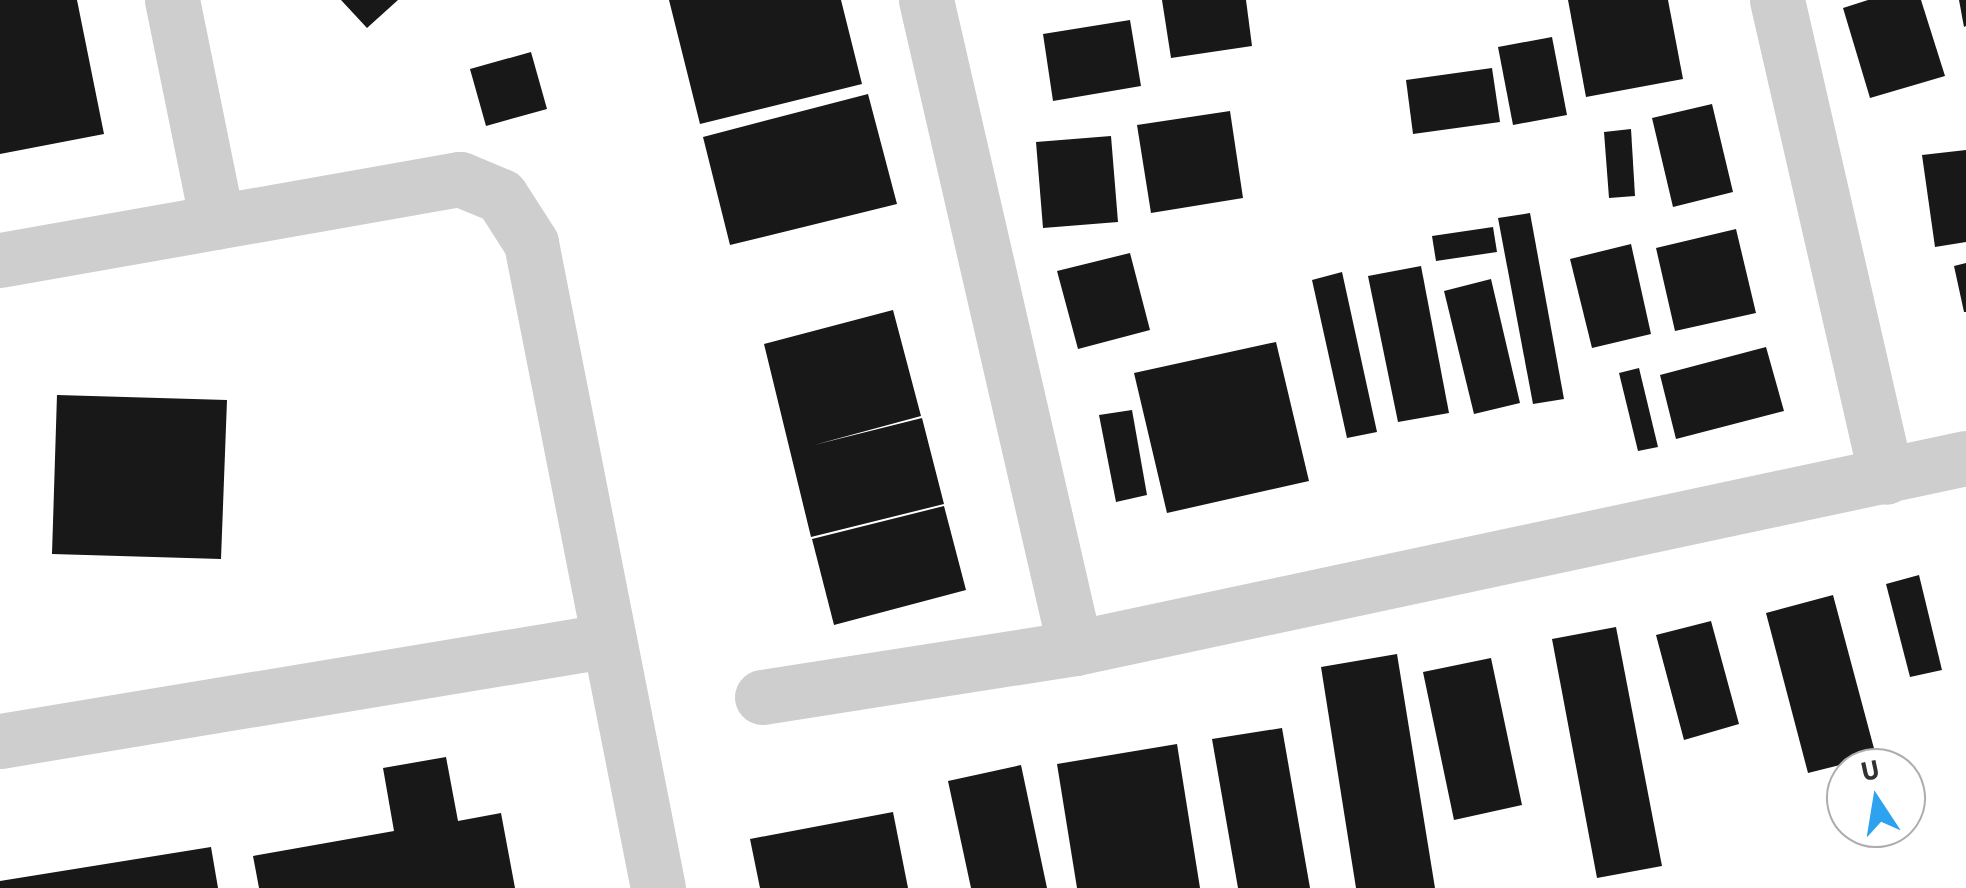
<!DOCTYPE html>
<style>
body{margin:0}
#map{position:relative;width:1966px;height:888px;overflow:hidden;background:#fff;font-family:"Source Sans 3",sans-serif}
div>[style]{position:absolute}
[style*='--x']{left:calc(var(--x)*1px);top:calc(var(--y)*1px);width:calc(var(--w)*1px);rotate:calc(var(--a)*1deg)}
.building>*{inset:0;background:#181818}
.street>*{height:55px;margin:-27.5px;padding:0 27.5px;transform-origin:27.5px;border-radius:27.5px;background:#cecece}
span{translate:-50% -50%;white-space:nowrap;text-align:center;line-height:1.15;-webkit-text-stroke:10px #fff;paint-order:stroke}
.north{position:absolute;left:1826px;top:748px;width:100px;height:100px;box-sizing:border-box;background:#fff;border:2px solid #adadad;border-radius:50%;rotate:348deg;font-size:28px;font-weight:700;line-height:40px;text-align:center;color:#313131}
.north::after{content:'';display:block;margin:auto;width:35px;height:45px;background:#2da2ee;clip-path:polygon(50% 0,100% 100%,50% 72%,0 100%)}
</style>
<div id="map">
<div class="building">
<div style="clip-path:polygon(0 0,77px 0,104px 134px,0 154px)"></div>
<div style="clip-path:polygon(341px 0,398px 0,367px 28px)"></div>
<div style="clip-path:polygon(669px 0,841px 0,862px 84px,700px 124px)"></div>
<div style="clip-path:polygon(1162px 0,1246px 0,1252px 46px,1171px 58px)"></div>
<div style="clip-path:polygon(1568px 0,1668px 0,1683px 79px,1586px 97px)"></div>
<div style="clip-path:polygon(1868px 0,1921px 0,1945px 76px,1870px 98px,1843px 8px)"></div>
<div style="clip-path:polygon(1959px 0,1966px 0,1966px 26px,1964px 27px)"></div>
<div style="clip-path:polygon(1130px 20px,1141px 86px,1053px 101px,1043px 34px)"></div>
<div style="clip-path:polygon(1552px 37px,1567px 115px,1513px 125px,1498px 47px)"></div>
<div style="clip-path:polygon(531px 52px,547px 109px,486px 126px,470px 69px)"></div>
<div style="clip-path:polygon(1492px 68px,1500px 122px,1413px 134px,1406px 80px)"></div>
<div style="clip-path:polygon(868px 94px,897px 204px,730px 245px,703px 137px)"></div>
<div style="clip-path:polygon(1712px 104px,1733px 192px,1673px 207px,1652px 118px)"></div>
<div style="clip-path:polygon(1230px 111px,1243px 198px,1151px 213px,1137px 125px)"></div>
<div style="clip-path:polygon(1631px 129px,1635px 196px,1609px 198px,1604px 132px)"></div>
<div style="clip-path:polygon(1111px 136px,1118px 222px,1043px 228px,1036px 142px)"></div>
<div style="clip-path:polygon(1966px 150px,1966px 242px,1935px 247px,1922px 155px)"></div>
<div style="clip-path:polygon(1530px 213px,1564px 399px,1533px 404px,1498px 218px)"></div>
<div style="clip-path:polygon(1493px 227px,1497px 252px,1436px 261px,1432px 236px)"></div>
<div style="clip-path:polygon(1736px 229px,1756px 313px,1675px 331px,1656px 248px)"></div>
<div style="clip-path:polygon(1631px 244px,1651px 334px,1592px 348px,1570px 259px)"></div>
<div style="clip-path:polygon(1130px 253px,1150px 330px,1078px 349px,1057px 271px)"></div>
<div style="clip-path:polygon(1966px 263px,1966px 312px,1964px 312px,1954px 266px)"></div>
<div style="clip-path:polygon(1421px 266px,1449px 413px,1398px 422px,1368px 276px)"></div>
<div style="clip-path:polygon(1342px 272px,1377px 432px,1347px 438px,1312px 280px)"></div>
<div style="clip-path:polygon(1491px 279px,1520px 403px,1474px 414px,1444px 291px)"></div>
<div style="clip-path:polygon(893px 310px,921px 416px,814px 445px,922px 418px,944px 504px,811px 537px,764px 344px)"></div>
<div style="clip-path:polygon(1276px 342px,1309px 481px,1167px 513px,1134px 373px)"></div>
<div style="clip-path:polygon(1766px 347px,1784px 411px,1676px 439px,1660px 375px)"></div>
<div style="clip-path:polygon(1639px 368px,1658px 447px,1638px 451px,1619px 373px)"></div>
<div style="clip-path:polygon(57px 395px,227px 400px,221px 559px,52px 554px)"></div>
<div style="clip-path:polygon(1132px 410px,1147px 495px,1116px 502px,1099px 415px)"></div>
<div style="clip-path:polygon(944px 506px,966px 590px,834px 625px,812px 539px)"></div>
<div style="clip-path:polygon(1919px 575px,1942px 670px,1910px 677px,1886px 584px)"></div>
<div style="clip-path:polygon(1833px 595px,1876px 756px,1808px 773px,1766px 613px)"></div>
<div style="clip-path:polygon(1711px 621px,1739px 724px,1684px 740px,1656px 635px)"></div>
<div style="clip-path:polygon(1616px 627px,1662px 866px,1597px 878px,1552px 639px)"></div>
<div style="clip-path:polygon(1397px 654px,1435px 888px,1356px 888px,1321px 667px)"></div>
<div style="clip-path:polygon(1491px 658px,1522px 805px,1454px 820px,1423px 672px)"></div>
<div style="clip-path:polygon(1282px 728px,1310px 888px,1238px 888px,1212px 739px)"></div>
<div style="clip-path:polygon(1177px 744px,1200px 888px,1077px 888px,1057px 764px)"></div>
<div style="clip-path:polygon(446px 757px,458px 821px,501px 813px,515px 888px,259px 888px,253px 856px,394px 831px,383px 768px)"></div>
<div style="clip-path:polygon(1021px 765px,1047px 888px,971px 888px,948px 781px)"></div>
<div style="clip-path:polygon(893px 812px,908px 888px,760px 888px,750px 839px)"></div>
<div style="clip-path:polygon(211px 847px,218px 888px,0 888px,0 881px)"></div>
</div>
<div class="street">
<div style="--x:172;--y:0;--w:226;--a:78.5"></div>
<div style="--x:926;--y:0;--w:665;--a:77.05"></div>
<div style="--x:1777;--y:0;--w:489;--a:77.1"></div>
<div style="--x:0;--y:260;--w:467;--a:-10"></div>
<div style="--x:460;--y:179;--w:44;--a:22.5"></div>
<div style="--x:501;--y:196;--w:56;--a:57.4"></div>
<div style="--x:531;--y:243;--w:657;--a:78.86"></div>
<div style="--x:762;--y:697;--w:317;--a:-8.9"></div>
<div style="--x:1075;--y:648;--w:911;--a:-12.04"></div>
<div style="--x:0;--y:741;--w:613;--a:-9.39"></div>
</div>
<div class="north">U</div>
</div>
